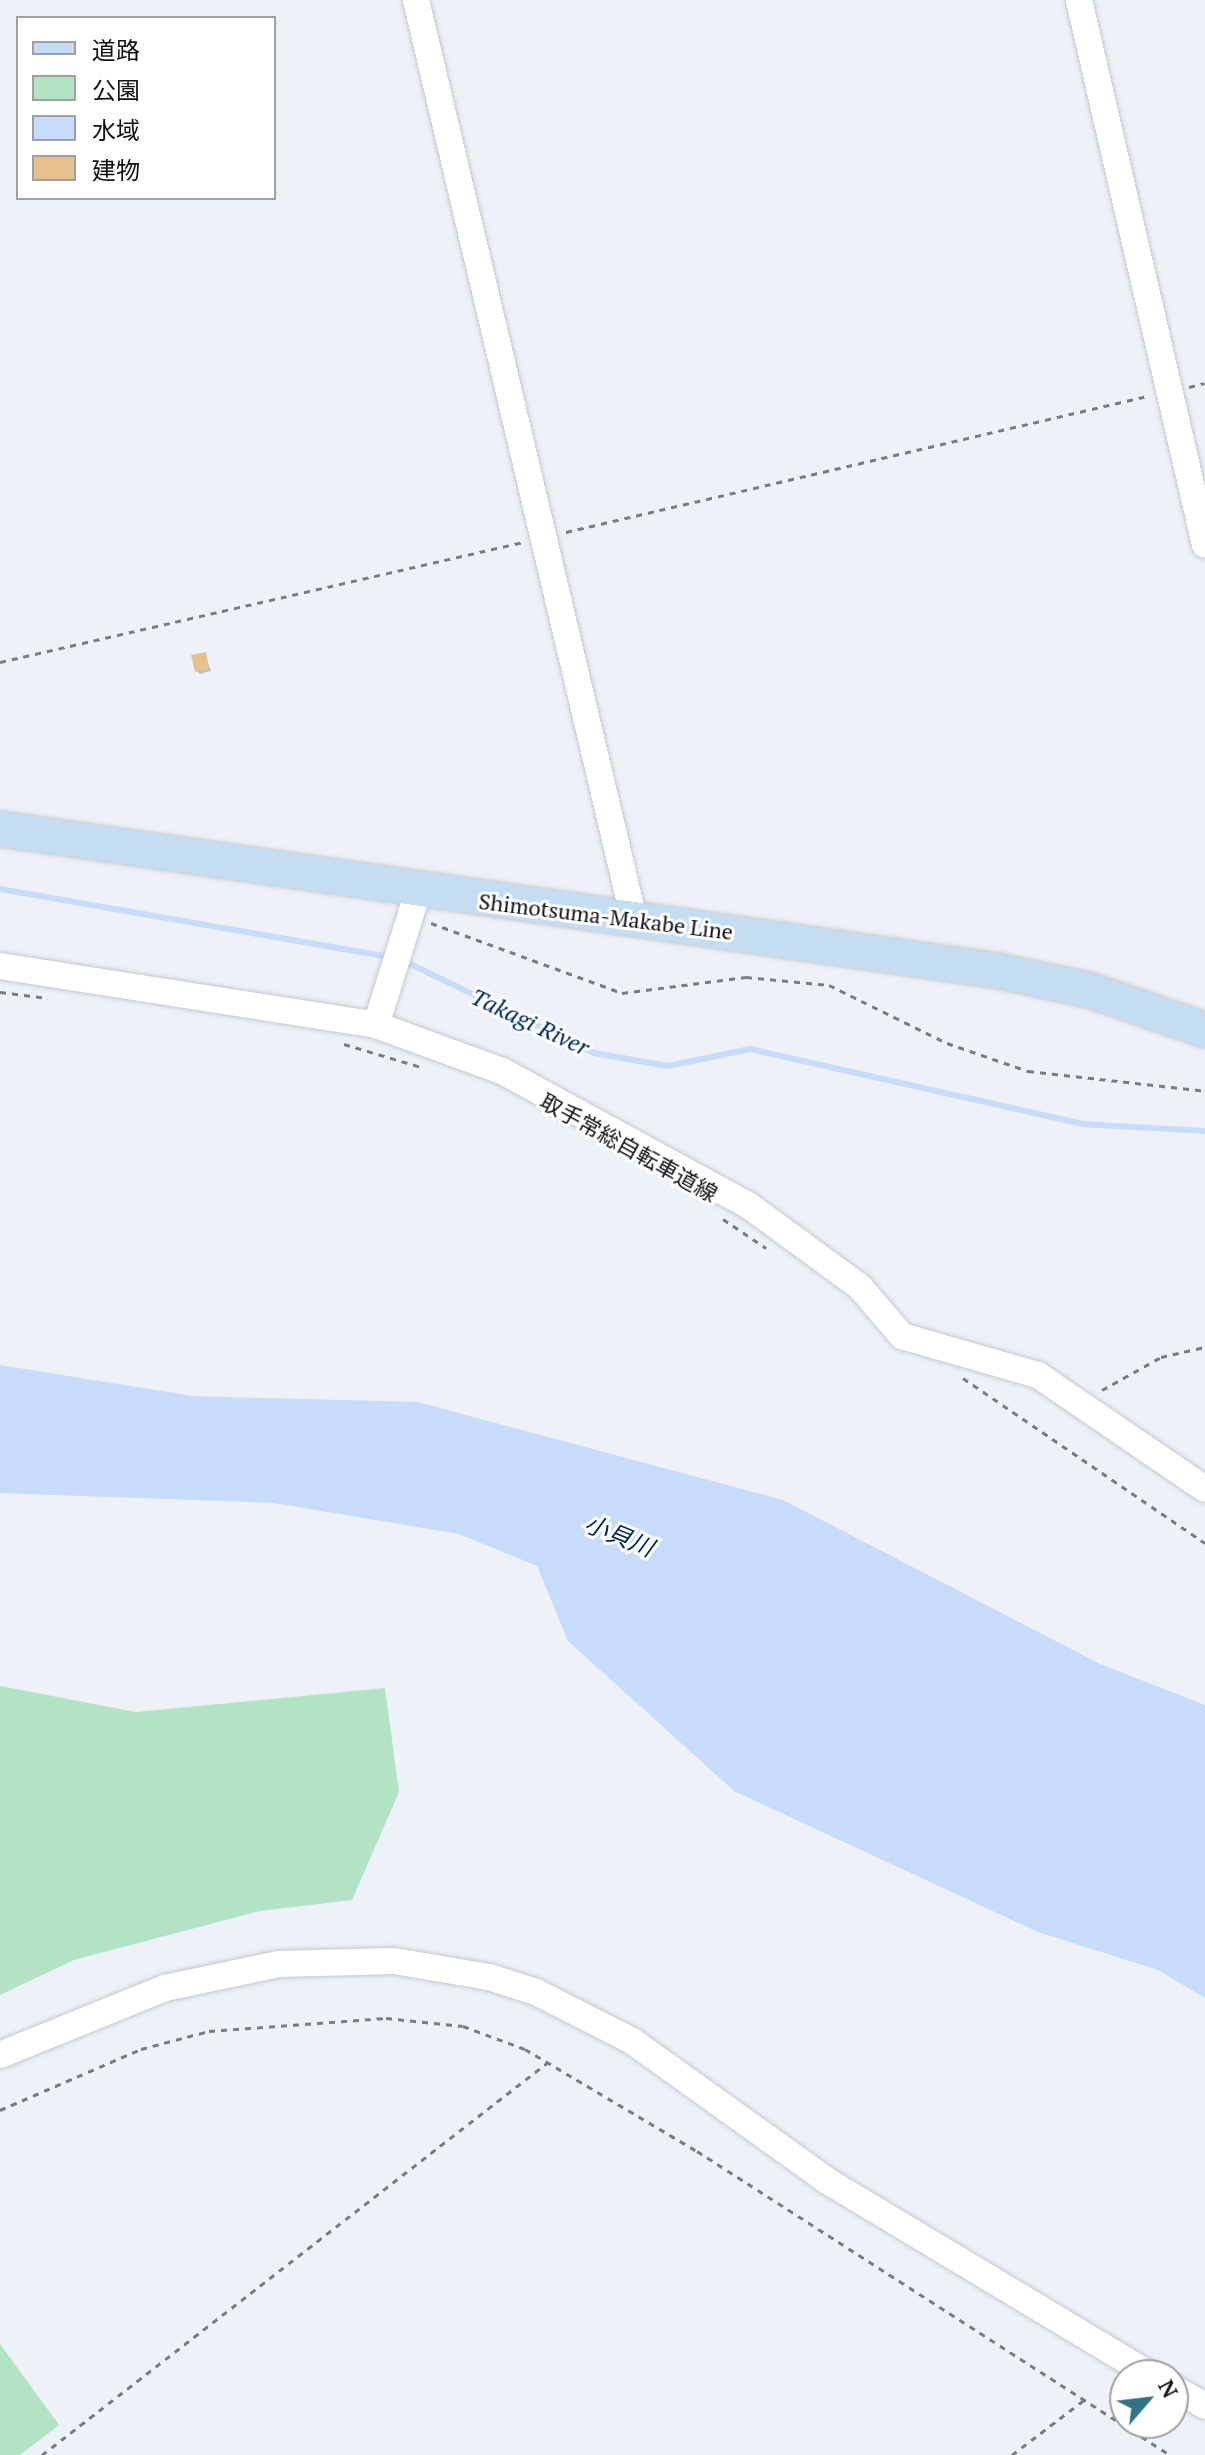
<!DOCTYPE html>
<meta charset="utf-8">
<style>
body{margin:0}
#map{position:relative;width:1205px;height:2455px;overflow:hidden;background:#eff1f9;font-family:"PT Serif","Noto Sans JP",serif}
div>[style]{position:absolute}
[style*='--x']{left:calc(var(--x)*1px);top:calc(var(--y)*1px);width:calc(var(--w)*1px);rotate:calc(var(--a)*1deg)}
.green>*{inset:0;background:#b2e3c4}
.water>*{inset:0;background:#c7dbfa}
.shadow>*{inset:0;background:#0003}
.stream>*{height:6px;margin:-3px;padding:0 3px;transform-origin:3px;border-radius:3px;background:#c7dbfa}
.building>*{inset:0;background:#e7c08e}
.path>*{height:3px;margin-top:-1.5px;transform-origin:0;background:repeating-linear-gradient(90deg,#7a7c81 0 6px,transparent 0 12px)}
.roads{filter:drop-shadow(0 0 2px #c6c8d0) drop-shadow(0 0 2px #c6c8d0)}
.minor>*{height:26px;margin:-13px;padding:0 13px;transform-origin:13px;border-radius:13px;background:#fff}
.major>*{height:34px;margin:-17px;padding:0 17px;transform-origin:17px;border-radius:17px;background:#c4ddf3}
span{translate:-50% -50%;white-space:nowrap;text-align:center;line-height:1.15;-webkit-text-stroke:6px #fff;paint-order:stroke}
.street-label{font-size:22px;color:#101113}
.water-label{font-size:24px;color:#012962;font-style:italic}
.legend{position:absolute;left:16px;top:16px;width:260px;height:184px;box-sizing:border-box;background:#fff;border:2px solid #9fa0a1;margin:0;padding:10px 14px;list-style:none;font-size:24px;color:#101113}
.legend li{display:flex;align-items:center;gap:16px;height:40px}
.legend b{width:40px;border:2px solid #9fa0a1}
.north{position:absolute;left:1109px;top:2359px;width:80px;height:80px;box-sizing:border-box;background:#fff;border:2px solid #9fa0a1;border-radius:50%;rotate:62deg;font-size:22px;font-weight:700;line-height:32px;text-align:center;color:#101113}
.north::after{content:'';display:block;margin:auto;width:28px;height:36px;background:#307483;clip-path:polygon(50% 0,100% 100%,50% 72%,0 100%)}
</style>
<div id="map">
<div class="green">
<div style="clip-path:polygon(0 1686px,136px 1712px,385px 1688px,399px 1792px,352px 1900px,260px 1911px,74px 1960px,0 1995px)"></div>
<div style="clip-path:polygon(0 2344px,59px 2425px,20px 2455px,0 2455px)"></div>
</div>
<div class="water">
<div style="clip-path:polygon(0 1365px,193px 1396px,418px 1402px,783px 1500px,1100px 1664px,1205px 1705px,1205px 1998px,1158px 1970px,1038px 1932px,734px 1791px,568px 1641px,537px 1566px,459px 1534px,274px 1503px,0 1493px)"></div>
</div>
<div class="shadow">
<div style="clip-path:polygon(205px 654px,211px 671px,200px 674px,197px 671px)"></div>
</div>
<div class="stream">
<div style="--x:0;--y:889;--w:397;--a:9.9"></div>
<div style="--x:402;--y:960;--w:213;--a:25.8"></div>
<div style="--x:594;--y:1053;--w:75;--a:10"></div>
<div style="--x:668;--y:1066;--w:84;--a:-11.7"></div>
<div style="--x:750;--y:1049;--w:340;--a:12.7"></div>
<div style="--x:1082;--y:1124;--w:123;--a:3.3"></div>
</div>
<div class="building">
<div style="clip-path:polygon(206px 652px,209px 669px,195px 672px,191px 655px)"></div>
</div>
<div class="path">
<div style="--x:1189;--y:387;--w:16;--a:-14"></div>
<div style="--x:566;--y:532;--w:597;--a:-13.17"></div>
<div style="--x:0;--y:662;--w:537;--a:-12.92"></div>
<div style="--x:431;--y:923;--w:203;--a:20.1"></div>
<div style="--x:622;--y:993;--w:125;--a:-7.4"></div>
<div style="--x:746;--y:977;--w:83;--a:5.5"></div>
<div style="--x:829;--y:985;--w:131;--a:26.2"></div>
<div style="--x:947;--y:1043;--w:86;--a:19.1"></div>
<div style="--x:1028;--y:1071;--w:178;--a:6.4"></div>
<div style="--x:0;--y:992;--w:48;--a:7.1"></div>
<div style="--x:344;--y:1044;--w:80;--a:16.6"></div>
<div style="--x:723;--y:1219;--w:52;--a:34"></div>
<div style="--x:963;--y:1378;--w:293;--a:34.3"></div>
<div style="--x:1102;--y:1390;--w:68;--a:-29.2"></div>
<div style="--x:1161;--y:1357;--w:45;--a:-12.8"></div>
<div style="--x:0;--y:2110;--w:154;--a:-23.4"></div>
<div style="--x:141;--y:2049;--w:70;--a:-14.8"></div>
<div style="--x:209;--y:2031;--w:177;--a:-4.2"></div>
<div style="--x:386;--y:2018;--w:77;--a:5.9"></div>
<div style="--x:463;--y:2026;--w:66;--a:20.4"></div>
<div style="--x:525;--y:2049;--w:200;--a:30.7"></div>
<div style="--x:697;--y:2151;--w:562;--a:32.73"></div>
<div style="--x:42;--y:2455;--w:639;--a:-37.82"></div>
<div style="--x:1012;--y:2455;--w:91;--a:-37.4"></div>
</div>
<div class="roads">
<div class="minor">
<div style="--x:416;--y:0;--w:945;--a:76.66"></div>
<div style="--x:1079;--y:0;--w:559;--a:76.98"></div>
<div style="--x:0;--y:966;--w:381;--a:8.9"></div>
<div style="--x:376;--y:1025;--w:134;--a:20.1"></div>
<div style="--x:502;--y:1071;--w:280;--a:28.6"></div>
<div style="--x:748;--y:1205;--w:139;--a:36.2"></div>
<div style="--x:860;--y:1287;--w:65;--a:49.4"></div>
<div style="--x:902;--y:1336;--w:141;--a:16"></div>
<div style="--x:1038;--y:1375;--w:202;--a:34.3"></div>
<div style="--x:376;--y:1025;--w:139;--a:-72.5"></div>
<div style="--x:0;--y:2055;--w:178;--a:-22.1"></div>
<div style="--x:165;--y:1988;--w:116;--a:-11.9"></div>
<div style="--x:279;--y:1964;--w:115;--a:-1.5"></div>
<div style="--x:394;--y:1961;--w:96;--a:9.6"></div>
<div style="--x:489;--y:1977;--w:49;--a:17.7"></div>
<div style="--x:536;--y:1992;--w:108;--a:27"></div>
<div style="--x:632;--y:2041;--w:239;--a:35.6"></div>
<div style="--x:826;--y:2180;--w:379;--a:31"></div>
<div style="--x:1173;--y:2388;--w:37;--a:29"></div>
</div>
<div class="major">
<div style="--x:0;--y:829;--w:1009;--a:8.09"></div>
<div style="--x:999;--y:971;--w:95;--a:12.1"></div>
<div style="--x:1092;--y:991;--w:120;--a:19"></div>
</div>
</div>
<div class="street-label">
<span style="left:606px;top:916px;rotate:7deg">Shimotsuma-Makabe Line</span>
<span style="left:629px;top:1147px;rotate:29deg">取手常総自転車道線</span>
</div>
<div class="water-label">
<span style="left:530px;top:1022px;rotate:25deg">Takagi River</span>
<span style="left:619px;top:1536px;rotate:22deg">小貝川</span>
</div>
<ul class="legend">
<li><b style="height:10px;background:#c4ddf3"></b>道路</li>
<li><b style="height:22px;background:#b2e3c4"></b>公園</li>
<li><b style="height:22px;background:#c7dbfa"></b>水域</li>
<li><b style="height:22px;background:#e7c08e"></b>建物</li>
</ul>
<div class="north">N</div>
</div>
